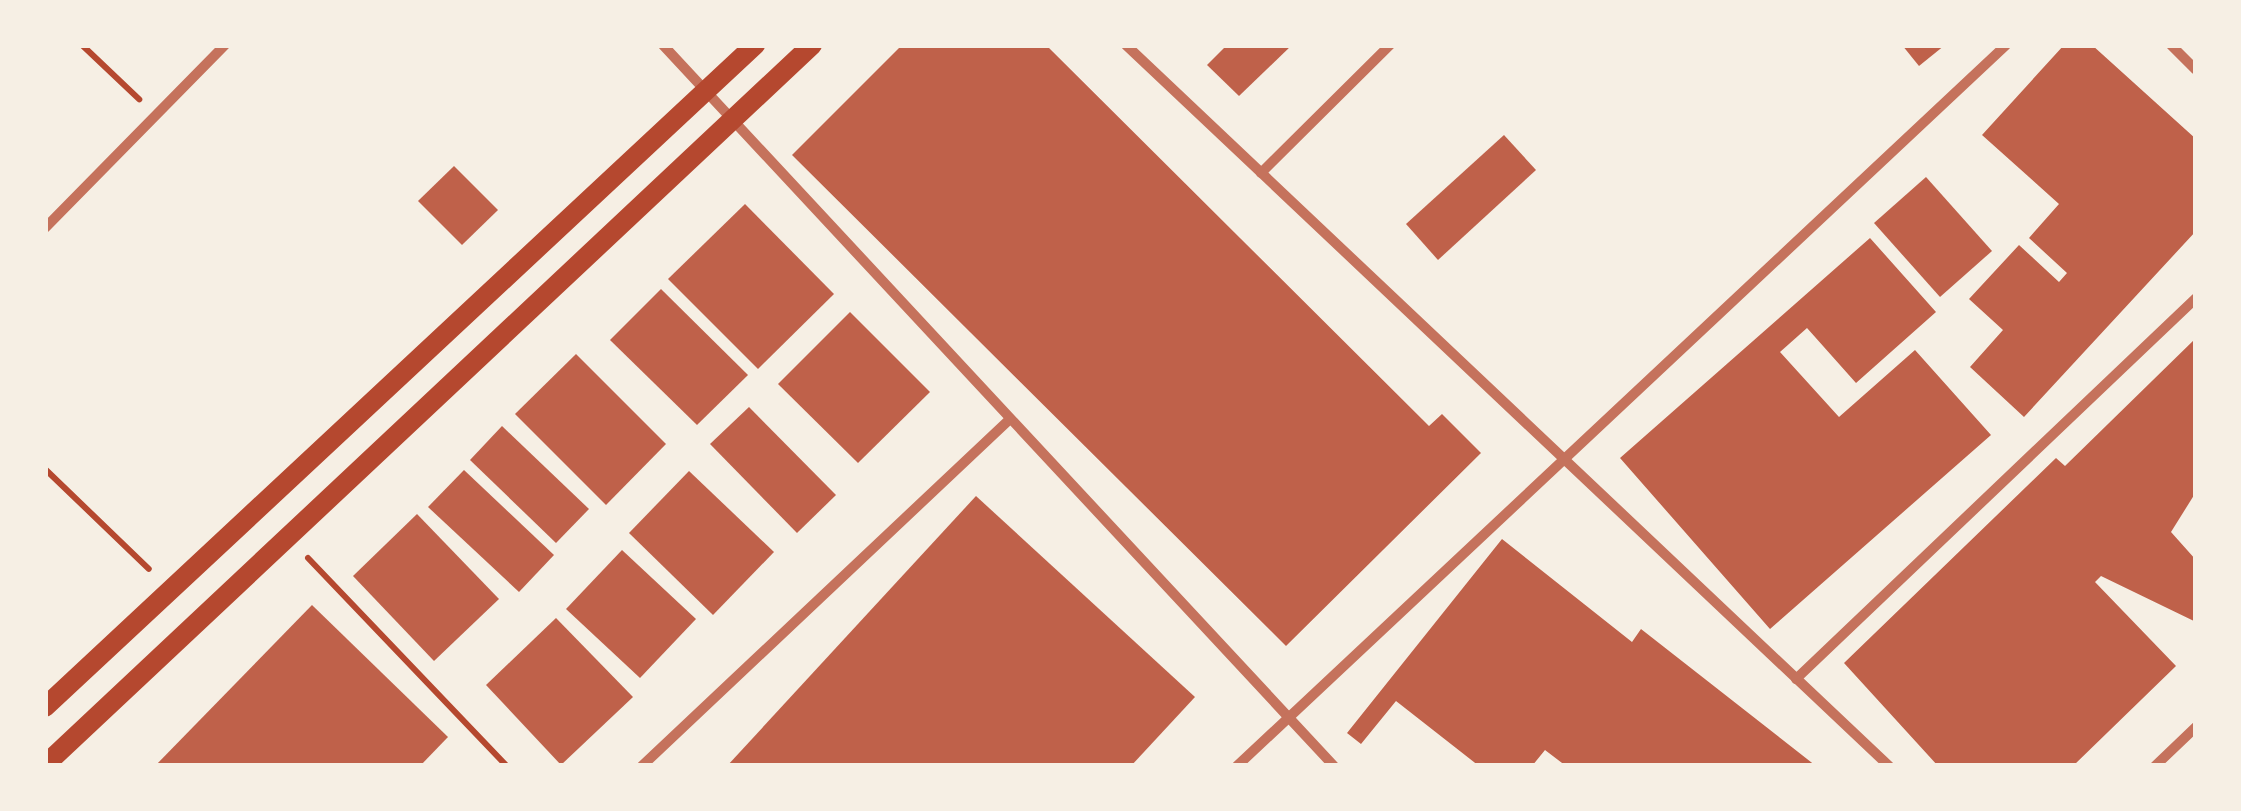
<!DOCTYPE html>
<style>
body{margin:0}
#map{position:relative;width:2241px;height:811px;overflow:hidden;background:#f6efe4;font-family:Karla,sans-serif}
div>[style]{position:absolute}
[style*='--x']{left:calc(var(--x)*1px);top:calc(var(--y)*1px);width:calc(var(--w)*1px);rotate:calc(var(--a)*1deg)}
.building>*{inset:0;background:#bf614a}
.path>*{height:6px;margin:-3px;padding:0 3px;transform-origin:3px;border-radius:3px;background:#b5482f}
.minor>*{height:10px;margin:-5px;padding:0 5px;transform-origin:5px;border-radius:5px;background:#c5725c}
.secondary>*{height:20px;margin:-10px;padding:0 10px;transform-origin:10px;border-radius:10px;background:#b5482f}
span{translate:-50% -50%;white-space:nowrap;text-align:center;line-height:1.15;-webkit-text-stroke:8px #f6efe4;paint-order:stroke}
.frame{position:absolute;inset:0;border:48px solid #f6efe4;pointer-events:none}
</style>
<div id="map">
<div class="building">
<div style="clip-path:polygon(902px 45px,1046px 45px,1429px 426px,1442px 414px,1481px 453px,1286px 646px,792px 155px)"></div>
<div style="clip-path:polygon(1227px 45px,1292px 45px,1239px 96px,1207px 65px)"></div>
<div style="clip-path:polygon(1902px 45px,1945px 45px,1919px 66px)"></div>
<div style="clip-path:polygon(2064px 45px,2092px 45px,2196px 139px,2196px 231px,2024px 417px,1970px 367px,2003px 330px,1969px 299px,2019px 245px,2059px 282px,2067px 273px,2029px 238px,2059px 204px,1982px 135px)"></div>
<div style="clip-path:polygon(1504px 135px,1536px 170px,1438px 260px,1406px 224px)"></div>
<div style="clip-path:polygon(454px 166px,498px 210px,462px 245px,418px 201px)"></div>
<div style="clip-path:polygon(1926px 177px,1992px 251px,1940px 297px,1874px 223px)"></div>
<div style="clip-path:polygon(745px 204px,834px 294px,758px 369px,668px 279px)"></div>
<div style="clip-path:polygon(1870px 238px,1936px 312px,1856px 383px,1807px 328px,1780px 352px,1839px 417px,1915px 350px,1991px 435px,1770px 629px,1620px 458px)"></div>
<div style="clip-path:polygon(661px 289px,748px 375px,697px 425px,610px 340px)"></div>
<div style="clip-path:polygon(850px 312px,930px 392px,858px 463px,778px 384px)"></div>
<div style="clip-path:polygon(2196px 338px,2196px 492px,2171px 532px,2196px 560px,2196px 622px,2101px 576px,2095px 582px,2176px 666px,2073px 766px,1938px 766px,1844px 663px,2056px 458px,2065px 466px)"></div>
<div style="clip-path:polygon(576px 354px,666px 444px,606px 505px,515px 414px)"></div>
<div style="clip-path:polygon(749px 407px,836px 495px,797px 533px,710px 444px)"></div>
<div style="clip-path:polygon(502px 426px,589px 509px,556px 543px,470px 460px)"></div>
<div style="clip-path:polygon(464px 470px,554px 555px,519px 592px,428px 507px)"></div>
<div style="clip-path:polygon(689px 471px,774px 552px,713px 615px,629px 533px)"></div>
<div style="clip-path:polygon(976px 496px,1195px 697px,1131px 766px,727px 766px)"></div>
<div style="clip-path:polygon(417px 514px,499px 599px,434px 661px,353px 576px)"></div>
<div style="clip-path:polygon(1502px 539px,1632px 642px,1641px 629px,1816px 766px,1566px 766px,1545px 750px,1532px 766px,1479px 766px,1396px 701px,1361px 744px,1347px 733px)"></div>
<div style="clip-path:polygon(622px 550px,696px 619px,640px 678px,566px 609px)"></div>
<div style="clip-path:polygon(312px 605px,448px 737px,420px 766px,155px 766px)"></div>
<div style="clip-path:polygon(556px 618px,633px 697px,561px 765px,486px 685px)"></div>
</div>
<div class="path">
<div style="--x:82;--y:45;--w:79;--a:43.5"></div>
<div style="--x:45;--y:469;--w:144;--a:43.9"></div>
<div style="--x:308;--y:558;--w:288;--a:46.3"></div>
</div>
<div class="minor">
<div style="--x:663;--y:45;--w:985;--a:47.06"></div>
<div style="--x:1126;--y:45;--w:1050;--a:43.38"></div>
<div style="--x:2171;--y:45;--w:35;--a:45"></div>
<div style="--x:1261;--y:173;--w:182;--a:-44.8"></div>
<div style="--x:45;--y:228;--w:257;--a:-45.5"></div>
<div style="--x:1796;--y:679;--w:552;--a:-43.61"></div>
<div style="--x:642;--y:766;--w:506;--a:-43.32"></div>
<div style="--x:1237;--y:766;--w:1054;--a:-43.15"></div>
<div style="--x:2155;--y:766;--w:57;--a:-43.6"></div>
</div>
<div class="secondary">
<div style="--x:45;--y:707;--w:971;--a:-43"></div>
<div style="--x:45;--y:765;--w:1052;--a:-43.19"></div>
</div>
<div class="frame"></div>
</div>
